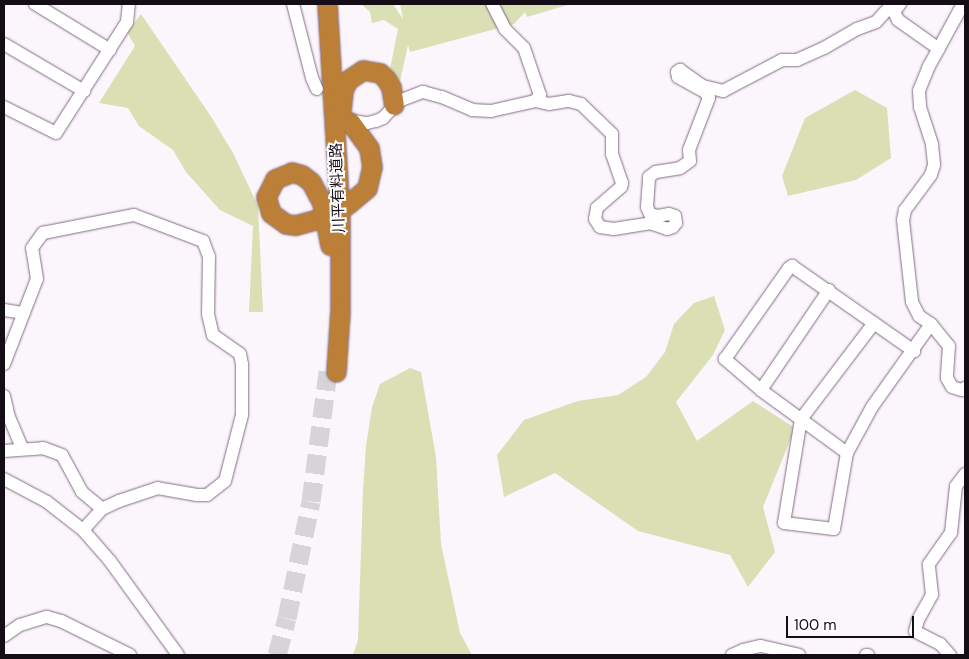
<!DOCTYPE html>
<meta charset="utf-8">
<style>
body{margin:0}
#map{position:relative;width:969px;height:659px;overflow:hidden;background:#fbf6fb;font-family:"DM Sans","Noto Sans JP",sans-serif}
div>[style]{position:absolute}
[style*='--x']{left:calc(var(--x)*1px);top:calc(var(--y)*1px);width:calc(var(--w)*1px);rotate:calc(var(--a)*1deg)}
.green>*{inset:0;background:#dadfb4}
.highway-tunnel>*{height:19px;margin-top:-9.5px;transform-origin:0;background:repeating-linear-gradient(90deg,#d8d3d9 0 19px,transparent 0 28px)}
.roads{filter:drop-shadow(0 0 1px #826c84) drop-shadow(0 0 1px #826c84)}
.minor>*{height:12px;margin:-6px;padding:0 6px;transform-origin:6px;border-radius:6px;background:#fff}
.highway>*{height:19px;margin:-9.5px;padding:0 9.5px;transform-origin:9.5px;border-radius:9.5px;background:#bc7f37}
span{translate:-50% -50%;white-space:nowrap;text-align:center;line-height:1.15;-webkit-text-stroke:4px #fff;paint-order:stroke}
.street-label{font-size:15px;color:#150d16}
.frame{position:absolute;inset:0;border:5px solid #150d16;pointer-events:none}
.scale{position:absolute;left:786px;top:616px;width:128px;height:22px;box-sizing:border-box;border:2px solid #150d16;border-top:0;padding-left:6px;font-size:15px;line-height:18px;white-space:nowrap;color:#150d16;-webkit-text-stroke:4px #fff;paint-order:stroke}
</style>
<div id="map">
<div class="green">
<div style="clip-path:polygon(361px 4px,393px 4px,403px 19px,400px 4px,571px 4px,527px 17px,525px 12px,514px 24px,410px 52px,408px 45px,400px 81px,390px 69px,398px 29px,384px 20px,372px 23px,370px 12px)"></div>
<div style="clip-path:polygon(141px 14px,210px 115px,233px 153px,258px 206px,263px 312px,249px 312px,253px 226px,220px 210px,186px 172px,173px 150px,139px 126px,128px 108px,99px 103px,135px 46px,127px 32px)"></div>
<div style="clip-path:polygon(855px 90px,887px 108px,891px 158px,856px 180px,788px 196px,782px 176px,805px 118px)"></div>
<div style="clip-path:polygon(714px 296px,725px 330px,713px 355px,676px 402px,697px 441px,753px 401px,795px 428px,763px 507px,775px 552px,748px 587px,730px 555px,638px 531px,555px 473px,504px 497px,497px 455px,524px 420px,578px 401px,618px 395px,646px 377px,665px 352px,674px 324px,694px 303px)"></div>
<div style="clip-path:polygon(410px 368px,421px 372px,436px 457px,441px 544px,460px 633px,472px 655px,353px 655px,358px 640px,363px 491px,366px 446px,372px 407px,380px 384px)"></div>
</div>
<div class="highway-tunnel">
<div style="--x:277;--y:655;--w:38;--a:-75"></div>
<div style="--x:287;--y:618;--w:119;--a:-78.4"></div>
<div style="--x:311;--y:501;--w:131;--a:-82.5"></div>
</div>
<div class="roads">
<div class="minor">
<div style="--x:35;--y:4;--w:88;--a:31.5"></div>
<div style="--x:293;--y:4;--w:76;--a:75.6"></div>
<div style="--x:312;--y:78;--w:12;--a:66"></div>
<div style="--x:900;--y:4;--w:10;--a:127"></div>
<div style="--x:894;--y:12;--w:9;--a:63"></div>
<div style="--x:898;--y:20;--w:50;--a:35.3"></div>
<div style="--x:963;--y:4;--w:71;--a:118.7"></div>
<div style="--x:929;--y:66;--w:27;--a:112"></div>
<div style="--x:919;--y:91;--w:16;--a:86"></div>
<div style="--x:920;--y:107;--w:40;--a:72"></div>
<div style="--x:932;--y:145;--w:20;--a:84"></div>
<div style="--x:934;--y:165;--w:10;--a:107"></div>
<div style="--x:931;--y:175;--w:44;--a:126.6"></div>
<div style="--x:905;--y:210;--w:10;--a:101"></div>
<div style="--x:903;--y:220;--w:82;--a:83.7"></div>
<div style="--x:912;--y:302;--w:16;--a:63"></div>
<div style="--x:919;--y:316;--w:14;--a:34"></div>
<div style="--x:931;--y:324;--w:28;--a:51"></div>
<div style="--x:949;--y:346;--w:32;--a:94"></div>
<div style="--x:947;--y:378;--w:10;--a:61"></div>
<div style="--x:952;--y:387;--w:10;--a:17"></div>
<div style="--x:962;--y:390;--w:4;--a:-34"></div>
<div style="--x:4;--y:44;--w:93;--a:30.4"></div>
<div style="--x:535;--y:101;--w:14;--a:12"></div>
<div style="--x:549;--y:104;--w:20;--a:-9"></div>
<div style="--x:569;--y:101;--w:12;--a:14"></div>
<div style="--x:581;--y:104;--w:43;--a:44.1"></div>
<div style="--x:612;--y:134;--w:20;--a:90"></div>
<div style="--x:612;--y:154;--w:31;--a:71"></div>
<div style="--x:622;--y:183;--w:4;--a:104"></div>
<div style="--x:621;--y:187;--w:32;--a:139"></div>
<div style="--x:597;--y:208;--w:11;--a:100"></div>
<div style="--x:595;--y:219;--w:9;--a:58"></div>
<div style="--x:600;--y:227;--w:14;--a:8"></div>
<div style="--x:614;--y:229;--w:36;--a:-9"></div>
<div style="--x:650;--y:223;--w:18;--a:19"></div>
<div style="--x:667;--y:229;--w:6;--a:-18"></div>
<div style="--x:673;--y:227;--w:5;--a:-53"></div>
<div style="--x:676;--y:223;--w:7;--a:-98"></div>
<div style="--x:675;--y:216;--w:6;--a:-162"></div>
<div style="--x:669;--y:214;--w:11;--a:170"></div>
<div style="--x:658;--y:216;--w:8;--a:-166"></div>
<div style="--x:650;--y:214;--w:8;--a:-113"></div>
<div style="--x:647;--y:207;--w:30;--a:-86"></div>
<div style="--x:649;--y:177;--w:9;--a:-36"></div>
<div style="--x:656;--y:172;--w:24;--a:-9"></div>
<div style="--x:680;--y:168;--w:12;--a:-35"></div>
<div style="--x:690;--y:161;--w:11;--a:-95"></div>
<div style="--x:689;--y:150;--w:56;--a:-69"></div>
<div style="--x:709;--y:98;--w:7;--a:-124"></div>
<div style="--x:705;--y:92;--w:31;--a:-151"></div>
<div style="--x:678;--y:77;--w:5;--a:-101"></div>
<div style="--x:677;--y:72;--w:4;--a:-34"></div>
<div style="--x:680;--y:70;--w:28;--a:35"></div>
<div style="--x:703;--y:86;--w:21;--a:14"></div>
<div style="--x:723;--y:91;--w:67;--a:-27.7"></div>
<div style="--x:782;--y:60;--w:15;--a:0"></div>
<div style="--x:797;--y:60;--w:30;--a:-24"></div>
<div style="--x:824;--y:48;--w:38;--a:-30"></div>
<div style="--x:857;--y:29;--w:20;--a:-20"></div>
<div style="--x:876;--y:22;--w:24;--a:-48"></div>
<div style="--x:4;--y:107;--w:58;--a:26.6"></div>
<div style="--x:56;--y:133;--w:132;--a:-57.4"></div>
<div style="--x:127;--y:22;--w:18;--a:-84"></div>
<div style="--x:347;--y:120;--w:20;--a:9"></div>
<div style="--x:367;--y:123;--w:9;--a:-13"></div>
<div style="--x:376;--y:121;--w:8;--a:-23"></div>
<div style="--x:383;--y:118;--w:23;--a:-47"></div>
<div style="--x:399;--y:101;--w:26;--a:-21"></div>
<div style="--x:423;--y:92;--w:20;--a:15"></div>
<div style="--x:442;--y:97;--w:33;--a:23"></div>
<div style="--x:472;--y:110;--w:19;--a:3"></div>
<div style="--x:491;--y:111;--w:45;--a:-12.8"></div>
<div style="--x:535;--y:101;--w:8;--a:-50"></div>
<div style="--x:540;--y:95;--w:50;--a:-108.8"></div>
<div style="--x:524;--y:48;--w:27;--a:-135"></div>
<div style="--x:505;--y:29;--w:28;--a:-117"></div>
<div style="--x:4;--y:310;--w:20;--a:9"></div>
<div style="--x:874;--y:323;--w:121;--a:127.2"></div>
<div style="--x:801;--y:419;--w:105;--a:99.3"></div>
<div style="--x:784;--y:523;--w:50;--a:6.8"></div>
<div style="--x:834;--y:529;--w:77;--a:-80.3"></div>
<div style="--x:847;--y:453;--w:52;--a:-61.5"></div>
<div style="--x:872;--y:407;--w:102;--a:-54.6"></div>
<div style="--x:4;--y:364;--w:91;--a:-68.8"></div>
<div style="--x:37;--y:279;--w:31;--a:-99"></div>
<div style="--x:32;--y:248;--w:19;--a:-54"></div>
<div style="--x:43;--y:233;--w:93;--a:-11.2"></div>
<div style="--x:134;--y:215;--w:74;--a:20.6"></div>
<div style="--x:203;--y:241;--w:17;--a:69"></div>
<div style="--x:209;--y:257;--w:57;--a:91"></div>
<div style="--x:208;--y:314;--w:22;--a:77"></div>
<div style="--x:213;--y:335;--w:33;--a:35"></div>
<div style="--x:240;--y:354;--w:10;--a:79"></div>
<div style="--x:242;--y:364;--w:51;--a:90"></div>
<div style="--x:242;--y:415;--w:68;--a:104.4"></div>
<div style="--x:225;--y:481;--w:23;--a:142"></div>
<div style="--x:207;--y:495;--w:10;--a:180"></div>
<div style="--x:197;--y:495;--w:40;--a:-170"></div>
<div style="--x:158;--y:488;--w:41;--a:161.6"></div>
<div style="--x:119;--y:501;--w:19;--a:155"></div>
<div style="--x:102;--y:509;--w:28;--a:132"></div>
<div style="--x:761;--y:390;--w:121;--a:-55.8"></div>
<div style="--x:4;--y:396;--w:22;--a:77"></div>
<div style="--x:9;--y:417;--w:34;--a:67"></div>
<div style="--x:4;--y:451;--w:39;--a:-4"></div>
<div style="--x:43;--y:448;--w:20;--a:20"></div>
<div style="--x:62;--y:455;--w:42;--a:61.6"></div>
<div style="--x:82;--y:492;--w:26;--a:40"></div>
<div style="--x:847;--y:453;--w:107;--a:-143.8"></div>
<div style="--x:761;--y:390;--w:48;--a:-139.3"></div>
<div style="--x:725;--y:359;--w:111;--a:-54.9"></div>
<div style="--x:789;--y:268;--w:4;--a:-34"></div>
<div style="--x:792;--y:266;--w:149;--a:34.9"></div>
<div style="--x:4;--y:479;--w:49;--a:28.1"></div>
<div style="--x:47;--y:502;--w:46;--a:37.9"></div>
<div style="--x:83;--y:530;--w:41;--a:48.9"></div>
<div style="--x:110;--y:561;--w:116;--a:54.1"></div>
<div style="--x:4;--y:636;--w:19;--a:-35"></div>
<div style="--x:20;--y:625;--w:28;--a:-17"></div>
<div style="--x:47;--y:617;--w:15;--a:16"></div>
<div style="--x:61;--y:621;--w:77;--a:26.2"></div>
<div style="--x:732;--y:655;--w:12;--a:-24"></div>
<div style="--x:743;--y:650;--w:18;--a:-13"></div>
<div style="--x:761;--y:646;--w:39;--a:13"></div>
<div style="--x:866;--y:655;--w:2;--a:0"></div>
<div style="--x:950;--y:655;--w:15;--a:-132"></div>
<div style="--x:940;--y:644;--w:28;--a:-153"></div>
<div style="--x:915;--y:631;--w:11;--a:-75"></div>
<div style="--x:918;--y:620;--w:29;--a:-61"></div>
<div style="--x:932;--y:595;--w:31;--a:-96"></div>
<div style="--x:929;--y:564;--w:38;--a:-55"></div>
<div style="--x:951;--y:533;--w:47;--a:-83.9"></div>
<div style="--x:956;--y:486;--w:15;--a:-53"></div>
</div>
<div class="highway">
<div style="--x:327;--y:4;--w:210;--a:86.5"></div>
<div style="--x:340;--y:214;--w:97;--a:90"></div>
<div style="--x:340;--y:311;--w:61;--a:93.8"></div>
<div style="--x:341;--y:110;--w:20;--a:-84"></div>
<div style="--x:343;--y:90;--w:11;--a:-63"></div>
<div style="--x:348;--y:80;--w:18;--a:-34"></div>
<div style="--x:363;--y:70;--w:17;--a:10"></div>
<div style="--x:380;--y:73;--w:8;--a:45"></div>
<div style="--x:386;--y:79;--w:9;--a:58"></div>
<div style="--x:391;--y:87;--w:18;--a:81"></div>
<div style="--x:347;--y:205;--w:26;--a:-40"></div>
<div style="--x:367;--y:188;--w:22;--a:-77"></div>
<div style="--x:372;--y:167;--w:19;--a:-99"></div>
<div style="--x:369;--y:148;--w:32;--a:-126"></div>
<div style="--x:318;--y:219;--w:24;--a:165"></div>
<div style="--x:295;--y:225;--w:9;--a:-174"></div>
<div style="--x:286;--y:224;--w:19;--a:-144"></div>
<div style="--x:271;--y:213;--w:17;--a:-107"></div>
<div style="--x:266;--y:197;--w:20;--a:-63"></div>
<div style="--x:275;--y:179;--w:18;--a:-22"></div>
<div style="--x:292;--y:172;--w:10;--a:17"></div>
<div style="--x:302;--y:175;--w:11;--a:38"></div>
<div style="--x:311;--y:182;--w:24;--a:62"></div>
<div style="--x:322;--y:203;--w:43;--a:79.2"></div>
</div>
</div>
<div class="street-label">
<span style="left:338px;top:188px;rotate:-92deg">川平有料道路</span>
</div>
<div class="frame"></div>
<div class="scale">100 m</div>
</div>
